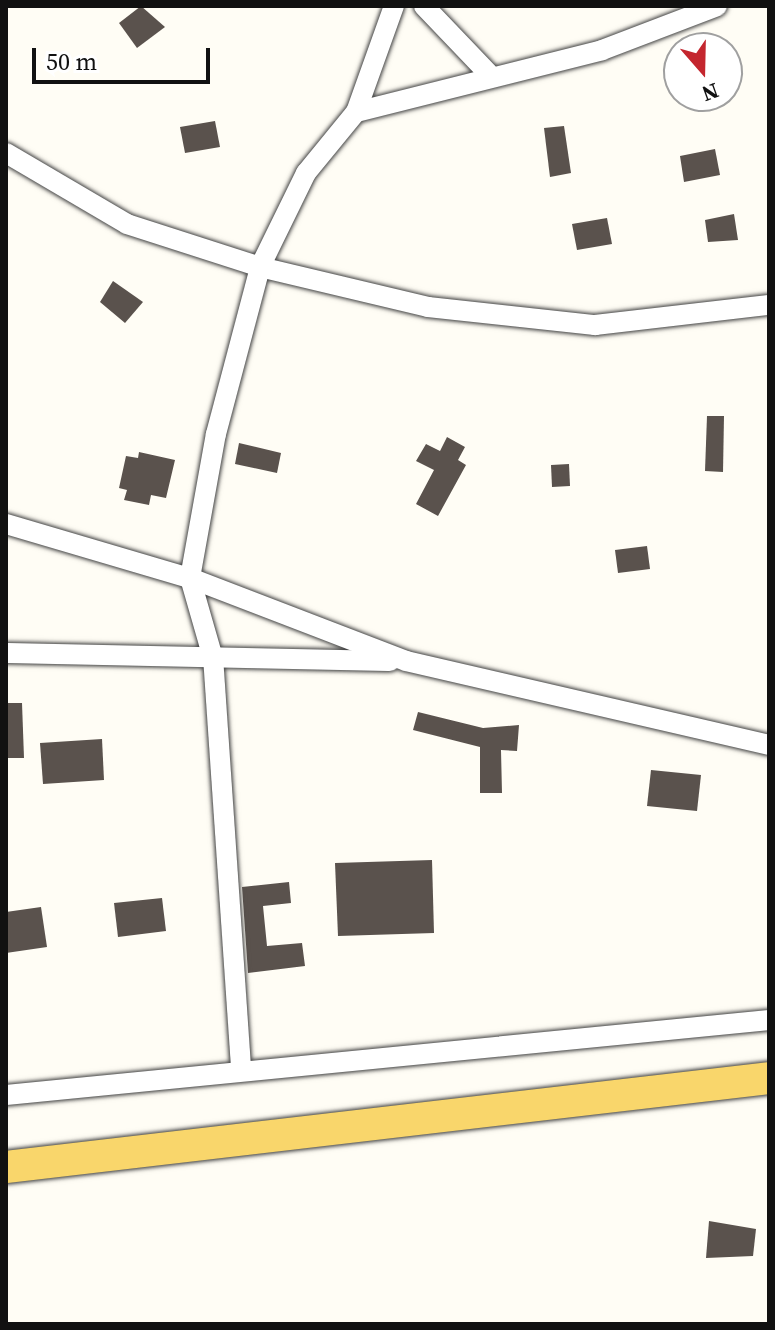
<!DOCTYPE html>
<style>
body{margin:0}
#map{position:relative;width:775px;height:1330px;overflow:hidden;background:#fffdf5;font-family:"Source Serif 4",serif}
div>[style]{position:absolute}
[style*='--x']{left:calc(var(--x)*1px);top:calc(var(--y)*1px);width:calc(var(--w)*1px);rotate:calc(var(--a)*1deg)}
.building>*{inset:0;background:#5a524d}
.roads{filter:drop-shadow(0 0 2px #444) drop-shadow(0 0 2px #444)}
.street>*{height:20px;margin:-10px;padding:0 10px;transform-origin:10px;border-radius:10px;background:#fff}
.primary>*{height:32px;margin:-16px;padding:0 16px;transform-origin:16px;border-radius:16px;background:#f9d66b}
span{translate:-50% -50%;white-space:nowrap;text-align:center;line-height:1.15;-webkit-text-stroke:8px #fff;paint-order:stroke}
.frame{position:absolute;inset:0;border:8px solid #111;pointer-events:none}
.north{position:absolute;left:663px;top:32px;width:80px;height:80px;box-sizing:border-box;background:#fff;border:2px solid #a0a0a0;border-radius:50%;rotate:160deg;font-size:22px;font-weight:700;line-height:32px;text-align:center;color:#111}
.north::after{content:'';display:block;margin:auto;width:28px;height:36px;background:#c4262e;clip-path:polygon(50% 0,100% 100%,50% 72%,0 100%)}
.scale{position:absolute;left:32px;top:48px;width:178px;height:36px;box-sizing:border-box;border:4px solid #111;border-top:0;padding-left:10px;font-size:24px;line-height:28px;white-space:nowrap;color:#111;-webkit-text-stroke:6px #fff;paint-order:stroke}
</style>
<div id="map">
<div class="building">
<div style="clip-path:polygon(141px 6px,165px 27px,137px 48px,119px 23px)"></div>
<div style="clip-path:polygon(215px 121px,220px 147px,185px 153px,180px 127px)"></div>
<div style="clip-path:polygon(564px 126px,571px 173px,550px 177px,544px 128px)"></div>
<div style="clip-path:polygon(715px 149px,720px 175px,684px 182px,680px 156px)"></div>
<div style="clip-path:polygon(734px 214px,738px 240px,708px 242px,705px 220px)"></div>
<div style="clip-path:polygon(607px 218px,612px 244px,577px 250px,572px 224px)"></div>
<div style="clip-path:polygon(113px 281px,143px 302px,125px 323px,100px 302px)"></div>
<div style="clip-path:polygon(707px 416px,724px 416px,723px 472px,705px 471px)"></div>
<div style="clip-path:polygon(447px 437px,465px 447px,458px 460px,466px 465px,438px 516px,416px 504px,434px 470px,416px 461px,426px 444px,440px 451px)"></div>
<div style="clip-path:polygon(239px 443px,281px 453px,277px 473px,235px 464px)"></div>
<div style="clip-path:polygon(139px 452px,175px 460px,166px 498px,151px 495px,149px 505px,124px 500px,127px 490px,119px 488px,126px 456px,138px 458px)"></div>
<div style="clip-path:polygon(569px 464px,570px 486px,552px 487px,551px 465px)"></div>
<div style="clip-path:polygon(647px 546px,650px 569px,618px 573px,615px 550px)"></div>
<div style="clip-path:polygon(6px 703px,22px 703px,24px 758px,6px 758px)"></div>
<div style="clip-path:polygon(418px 712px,483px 728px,519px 725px,517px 751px,501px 750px,502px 793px,480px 793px,480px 747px,413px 730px)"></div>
<div style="clip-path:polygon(102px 739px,104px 780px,43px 784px,40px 743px)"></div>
<div style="clip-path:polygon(651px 770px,701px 775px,697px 811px,647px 806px)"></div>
<div style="clip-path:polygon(432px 860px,434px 933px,338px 936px,335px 863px)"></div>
<div style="clip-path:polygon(289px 882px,291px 903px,263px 906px,267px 946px,302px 943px,305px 966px,248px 973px,242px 887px)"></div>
<div style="clip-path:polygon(162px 898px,166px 931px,118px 937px,114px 903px)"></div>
<div style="clip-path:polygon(41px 907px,47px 947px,6px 953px,6px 912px)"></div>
<div style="clip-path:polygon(709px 1221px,756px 1229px,753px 1256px,706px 1258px)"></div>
</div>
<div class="roads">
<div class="street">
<div style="--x:424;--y:6;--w:93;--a:46.3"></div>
<div style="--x:356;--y:112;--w:113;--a:-70.3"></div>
<div style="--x:6;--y:153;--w:140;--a:30.4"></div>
<div style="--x:127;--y:224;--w:140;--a:17.9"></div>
<div style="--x:260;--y:267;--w:173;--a:13.4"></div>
<div style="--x:428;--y:307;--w:168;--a:6.2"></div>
<div style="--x:595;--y:325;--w:175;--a:-6.6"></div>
<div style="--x:6;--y:524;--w:192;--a:16.4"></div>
<div style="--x:190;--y:578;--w:231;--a:21"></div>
<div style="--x:406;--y:661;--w:373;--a:13"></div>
<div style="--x:6;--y:653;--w:384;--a:1.2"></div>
<div style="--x:241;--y:1067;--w:410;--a:-93.9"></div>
<div style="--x:213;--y:658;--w:83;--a:-106"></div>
<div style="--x:190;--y:578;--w:146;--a:-79.8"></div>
<div style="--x:216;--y:434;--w:173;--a:-75.2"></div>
<div style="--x:260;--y:267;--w:105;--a:-63.9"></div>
<div style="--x:306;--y:173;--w:79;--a:-50.7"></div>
<div style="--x:356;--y:112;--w:254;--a:-14.1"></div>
<div style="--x:602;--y:50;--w:123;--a:-20.9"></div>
<div style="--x:6;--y:1095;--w:767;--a:-5.61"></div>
</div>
<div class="primary">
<div style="--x:6;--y:1167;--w:768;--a:-6.65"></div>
</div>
</div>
<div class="frame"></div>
<div class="north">N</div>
<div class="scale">50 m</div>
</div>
